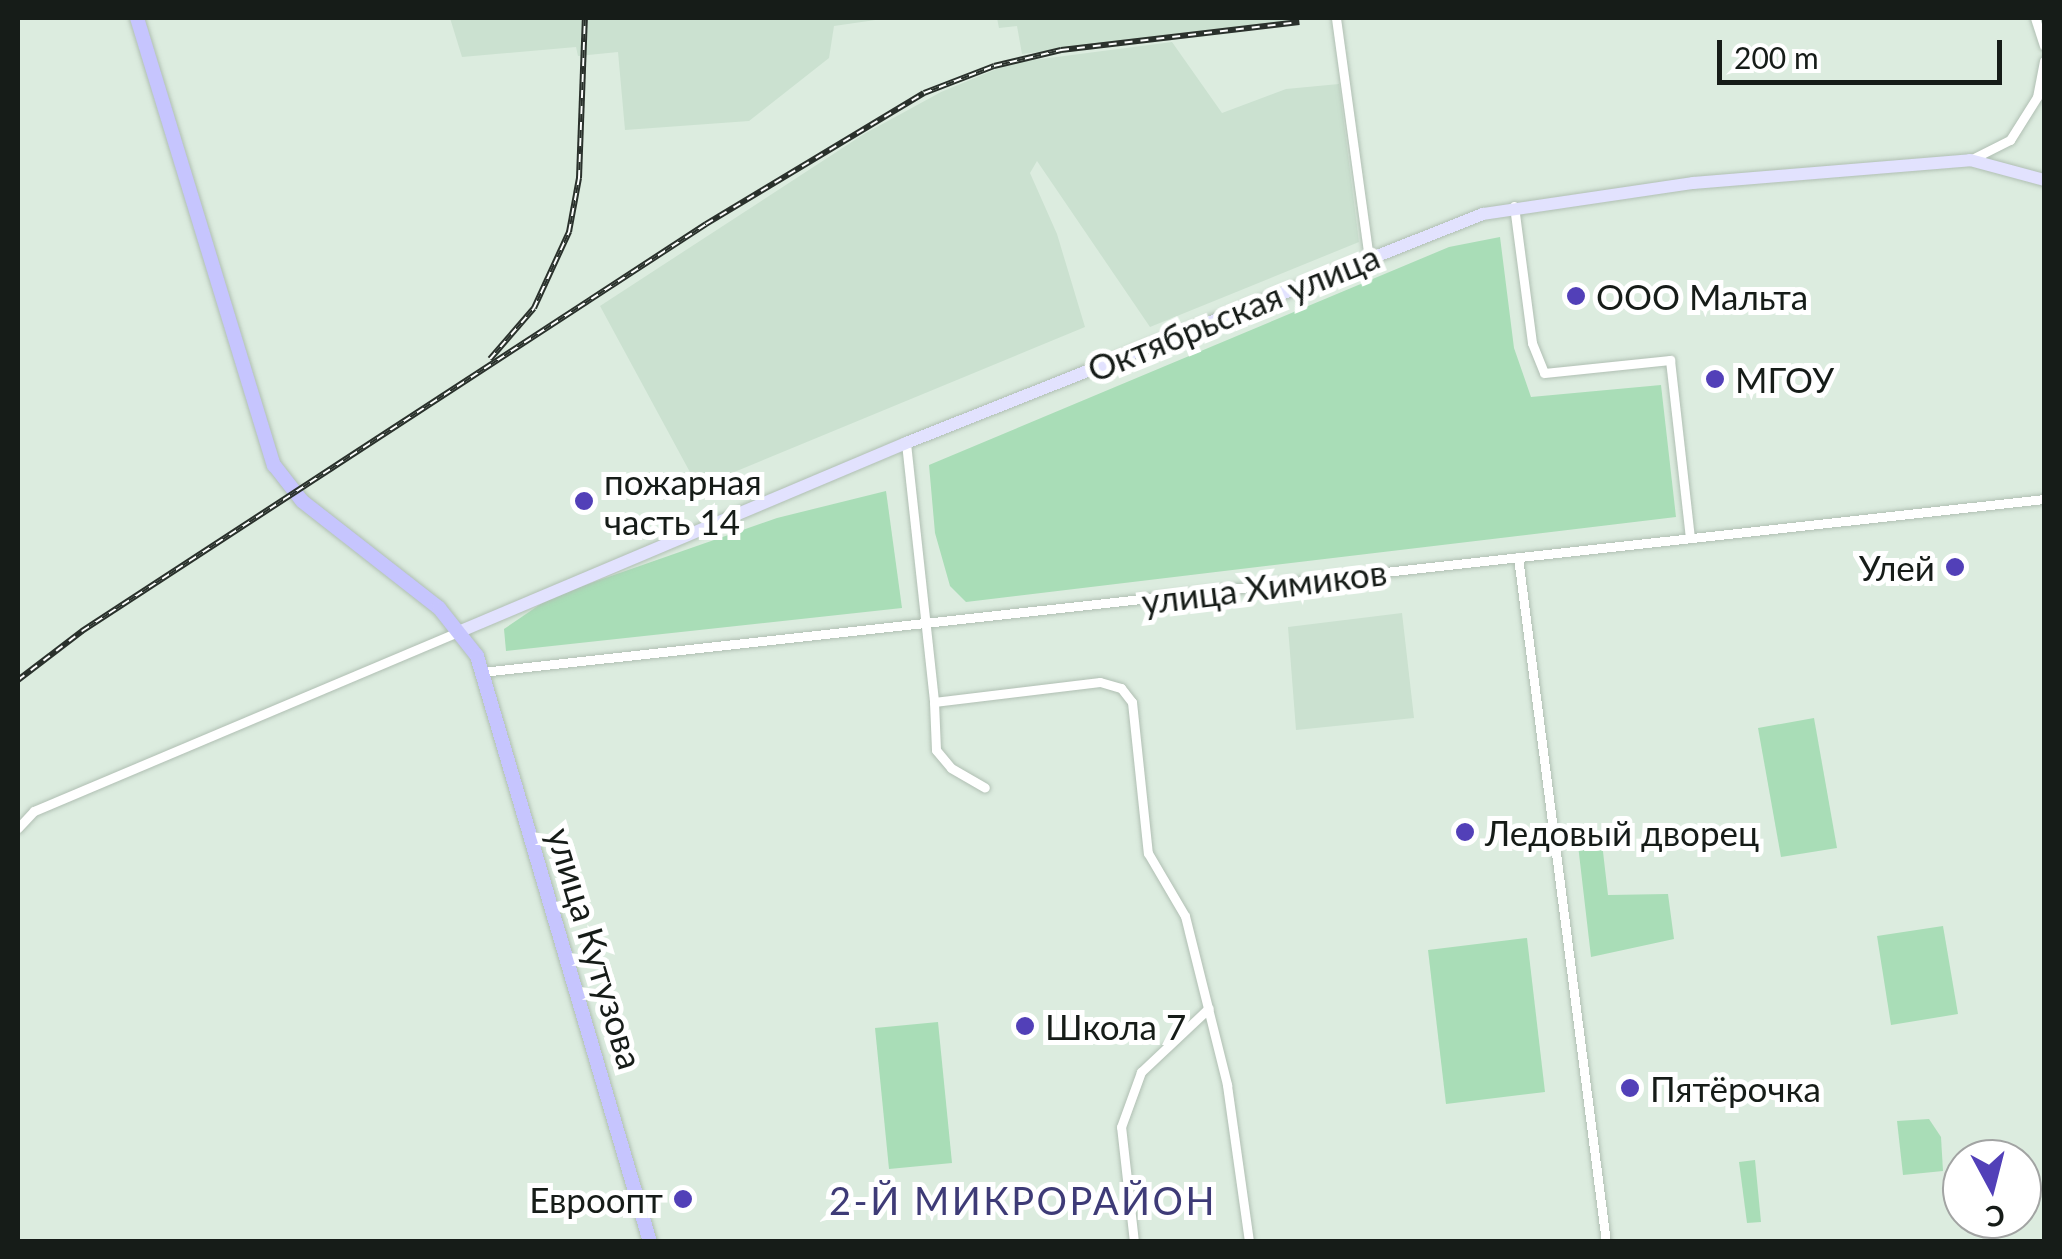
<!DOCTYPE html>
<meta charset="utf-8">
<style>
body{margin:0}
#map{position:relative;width:2062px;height:1259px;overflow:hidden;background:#dcecdf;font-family:Lato,sans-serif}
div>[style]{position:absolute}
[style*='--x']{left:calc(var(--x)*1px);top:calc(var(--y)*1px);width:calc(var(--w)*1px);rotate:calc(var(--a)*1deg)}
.built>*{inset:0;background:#cbe1d0}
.green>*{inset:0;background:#a9ddb7}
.roads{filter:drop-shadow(0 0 2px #b0bfb3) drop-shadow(0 0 2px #b0bfb3)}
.minor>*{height:9px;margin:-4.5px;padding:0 4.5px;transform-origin:4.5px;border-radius:4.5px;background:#fff}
.secondary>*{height:12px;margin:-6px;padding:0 6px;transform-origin:6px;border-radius:6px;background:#e2e2fe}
.primary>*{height:14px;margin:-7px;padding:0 7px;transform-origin:7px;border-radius:7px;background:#c6c5fe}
.rail>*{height:6px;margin-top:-3px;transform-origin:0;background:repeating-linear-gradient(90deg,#fff 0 8px,#2a312c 0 16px);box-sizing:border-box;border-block:2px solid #2a312c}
.dots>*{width:28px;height:28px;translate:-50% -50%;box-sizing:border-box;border:5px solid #fff;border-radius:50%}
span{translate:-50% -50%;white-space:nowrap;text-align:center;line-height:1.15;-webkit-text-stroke:10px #fff;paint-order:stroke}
.poi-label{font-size:35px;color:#161c18}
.left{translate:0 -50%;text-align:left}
.right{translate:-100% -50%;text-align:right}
.street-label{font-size:35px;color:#161c18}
.neighbourhood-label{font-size:38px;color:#3e3b77;letter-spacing:2.5px}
.frame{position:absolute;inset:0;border:20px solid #161c18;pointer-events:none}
.north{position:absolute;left:1942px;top:1139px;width:100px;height:100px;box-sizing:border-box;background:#fff;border:2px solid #a2a4a3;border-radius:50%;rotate:173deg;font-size:28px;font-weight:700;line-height:40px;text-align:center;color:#161c18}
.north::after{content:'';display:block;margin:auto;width:35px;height:45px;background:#5240b8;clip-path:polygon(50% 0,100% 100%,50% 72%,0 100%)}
.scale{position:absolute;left:1717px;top:40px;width:285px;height:45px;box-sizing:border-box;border:5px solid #161c18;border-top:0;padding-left:12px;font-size:30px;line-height:35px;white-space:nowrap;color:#161c18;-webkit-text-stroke:8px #fff;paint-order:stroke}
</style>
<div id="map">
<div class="built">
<div style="clip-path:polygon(450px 18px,889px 18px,834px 26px,829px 58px,749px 121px,625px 130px,618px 52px,578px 56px,576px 47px,462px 57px)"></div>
<div style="clip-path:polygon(997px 18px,1313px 18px,1022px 54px,1017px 26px,999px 28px)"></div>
<div style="clip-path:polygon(1172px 42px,1222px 113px,1286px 89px,1339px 84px,1359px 242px,1150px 327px,1037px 161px,1030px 173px,1057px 234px,1085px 327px,698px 487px,600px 306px,864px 134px,941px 92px,1011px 63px)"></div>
<div style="clip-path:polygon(1402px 613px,1414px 718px,1296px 730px,1288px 627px)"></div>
</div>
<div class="green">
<div style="clip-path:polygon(1500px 237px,1514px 348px,1531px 397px,1661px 385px,1676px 517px,966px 602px,950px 586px,935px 533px,929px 465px,1449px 247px)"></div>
<div style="clip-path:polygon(886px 491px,902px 608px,506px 651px,504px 629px,551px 597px,777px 518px)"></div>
<div style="clip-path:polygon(1814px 718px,1837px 848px,1781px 857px,1758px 728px)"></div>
<div style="clip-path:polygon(1602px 843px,1608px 895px,1668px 894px,1674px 939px,1591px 957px,1578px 845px)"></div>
<div style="clip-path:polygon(1943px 926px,1958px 1014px,1891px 1025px,1877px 936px)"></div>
<div style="clip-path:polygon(1527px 938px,1545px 1092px,1446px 1104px,1428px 950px)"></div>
<div style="clip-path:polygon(938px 1022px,952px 1163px,889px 1169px,875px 1028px)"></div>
<div style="clip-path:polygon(1929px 1119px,1941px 1137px,1943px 1171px,1903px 1175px,1897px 1121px)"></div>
<div style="clip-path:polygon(1755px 1160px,1761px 1222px,1747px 1223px,1739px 1162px)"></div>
</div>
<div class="roads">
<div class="minor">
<div style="--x:1336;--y:18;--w:242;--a:82.2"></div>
<div style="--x:2035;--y:18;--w:29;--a:72"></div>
<div style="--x:1970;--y:160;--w:45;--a:-26.6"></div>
<div style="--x:2010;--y:140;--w:51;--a:-57.9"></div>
<div style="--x:2037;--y:97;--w:37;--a:-79"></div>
<div style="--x:1514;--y:206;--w:138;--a:82.5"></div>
<div style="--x:1532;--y:343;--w:32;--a:68"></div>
<div style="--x:1544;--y:373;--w:127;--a:-5.9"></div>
<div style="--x:1670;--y:360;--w:178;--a:83.6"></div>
<div style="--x:906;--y:443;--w:261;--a:83.8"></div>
<div style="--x:934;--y:702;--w:167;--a:-6.9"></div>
<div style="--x:1100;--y:682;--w:22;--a:16"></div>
<div style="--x:1121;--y:688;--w:18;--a:52"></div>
<div style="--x:1132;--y:702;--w:152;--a:84"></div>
<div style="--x:1148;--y:853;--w:73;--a:59.6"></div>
<div style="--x:1185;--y:916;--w:174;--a:76"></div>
<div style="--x:1227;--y:1085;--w:159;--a:82"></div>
<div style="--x:1518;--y:557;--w:691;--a:82.68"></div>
<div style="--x:482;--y:672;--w:1572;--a:-6.32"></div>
<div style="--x:934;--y:702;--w:48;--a:87.6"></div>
<div style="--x:936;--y:750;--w:23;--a:50"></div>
<div style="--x:951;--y:768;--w:39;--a:30"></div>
<div style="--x:18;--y:828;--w:23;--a:-47"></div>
<div style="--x:34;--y:811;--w:463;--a:-22.9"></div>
<div style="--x:1134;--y:1242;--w:116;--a:-96.4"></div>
<div style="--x:1121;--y:1127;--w:59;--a:-70"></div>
<div style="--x:1141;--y:1072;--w:93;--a:-43.3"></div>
</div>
<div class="secondary">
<div style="--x:461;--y:631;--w:483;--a:-22.9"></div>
<div style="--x:906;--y:443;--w:621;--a:-21.65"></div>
<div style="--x:1483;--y:214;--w:212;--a:-8.4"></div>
<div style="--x:1693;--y:183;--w:278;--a:-4.7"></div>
<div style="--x:1970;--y:160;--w:77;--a:15.1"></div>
</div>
<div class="primary">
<div style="--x:137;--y:18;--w:468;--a:73"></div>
<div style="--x:274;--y:465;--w:46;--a:52.1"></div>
<div style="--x:302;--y:501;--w:174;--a:38"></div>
<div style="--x:439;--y:608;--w:61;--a:51.6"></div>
<div style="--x:477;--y:656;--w:611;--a:73.55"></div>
</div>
</div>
<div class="rail">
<div style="--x:490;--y:359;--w:67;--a:-49.2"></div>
<div style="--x:534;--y:308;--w:84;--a:-65.3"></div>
<div style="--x:569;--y:232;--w:55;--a:-79.5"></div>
<div style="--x:579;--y:178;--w:160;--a:-87.9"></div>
<div style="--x:18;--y:680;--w:81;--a:-37.4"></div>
<div style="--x:82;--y:631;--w:745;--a:-33.11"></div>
<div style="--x:706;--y:224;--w:254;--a:-31"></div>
<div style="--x:924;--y:93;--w:75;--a:-21.1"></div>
<div style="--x:994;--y:66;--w:69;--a:-13.4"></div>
<div style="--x:1061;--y:50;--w:240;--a:-6.7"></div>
</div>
<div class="dots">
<div style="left:1576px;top:296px;background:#5240b8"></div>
<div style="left:1715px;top:379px;background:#5240b8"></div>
<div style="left:584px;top:501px;background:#5240b8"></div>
<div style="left:1955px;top:567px;background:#5240b8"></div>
<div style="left:1465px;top:832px;background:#5240b8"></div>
<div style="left:1025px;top:1026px;background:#5240b8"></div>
<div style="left:1630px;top:1088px;background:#5240b8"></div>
<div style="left:683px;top:1199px;background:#5240b8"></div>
</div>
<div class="poi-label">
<span class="left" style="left:1596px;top:296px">ООО Мальта</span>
<span class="left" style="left:1735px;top:379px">МГОУ</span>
<span class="left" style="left:604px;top:501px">пожарная<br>часть 14</span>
<span class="right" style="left:1935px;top:567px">Улей</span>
<span class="left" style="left:1485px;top:832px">Ледовый дворец</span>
<span class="left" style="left:1045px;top:1026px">Школа 7</span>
<span class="left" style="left:1650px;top:1088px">Пятёрочка</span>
<span class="right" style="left:663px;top:1199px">Евроопт</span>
</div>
<div class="street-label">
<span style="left:1233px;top:312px;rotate:-22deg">Октябрьская улица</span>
<span style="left:1264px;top:586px;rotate:-7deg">улица Химиков</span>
<span style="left:596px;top:948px;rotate:73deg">улица Кутузова</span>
</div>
<div class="neighbourhood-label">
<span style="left:1023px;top:1201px">2-Й МИКРОРАЙОН</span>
</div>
<div class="frame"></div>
<div class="north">С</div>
<div class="scale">200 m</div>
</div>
